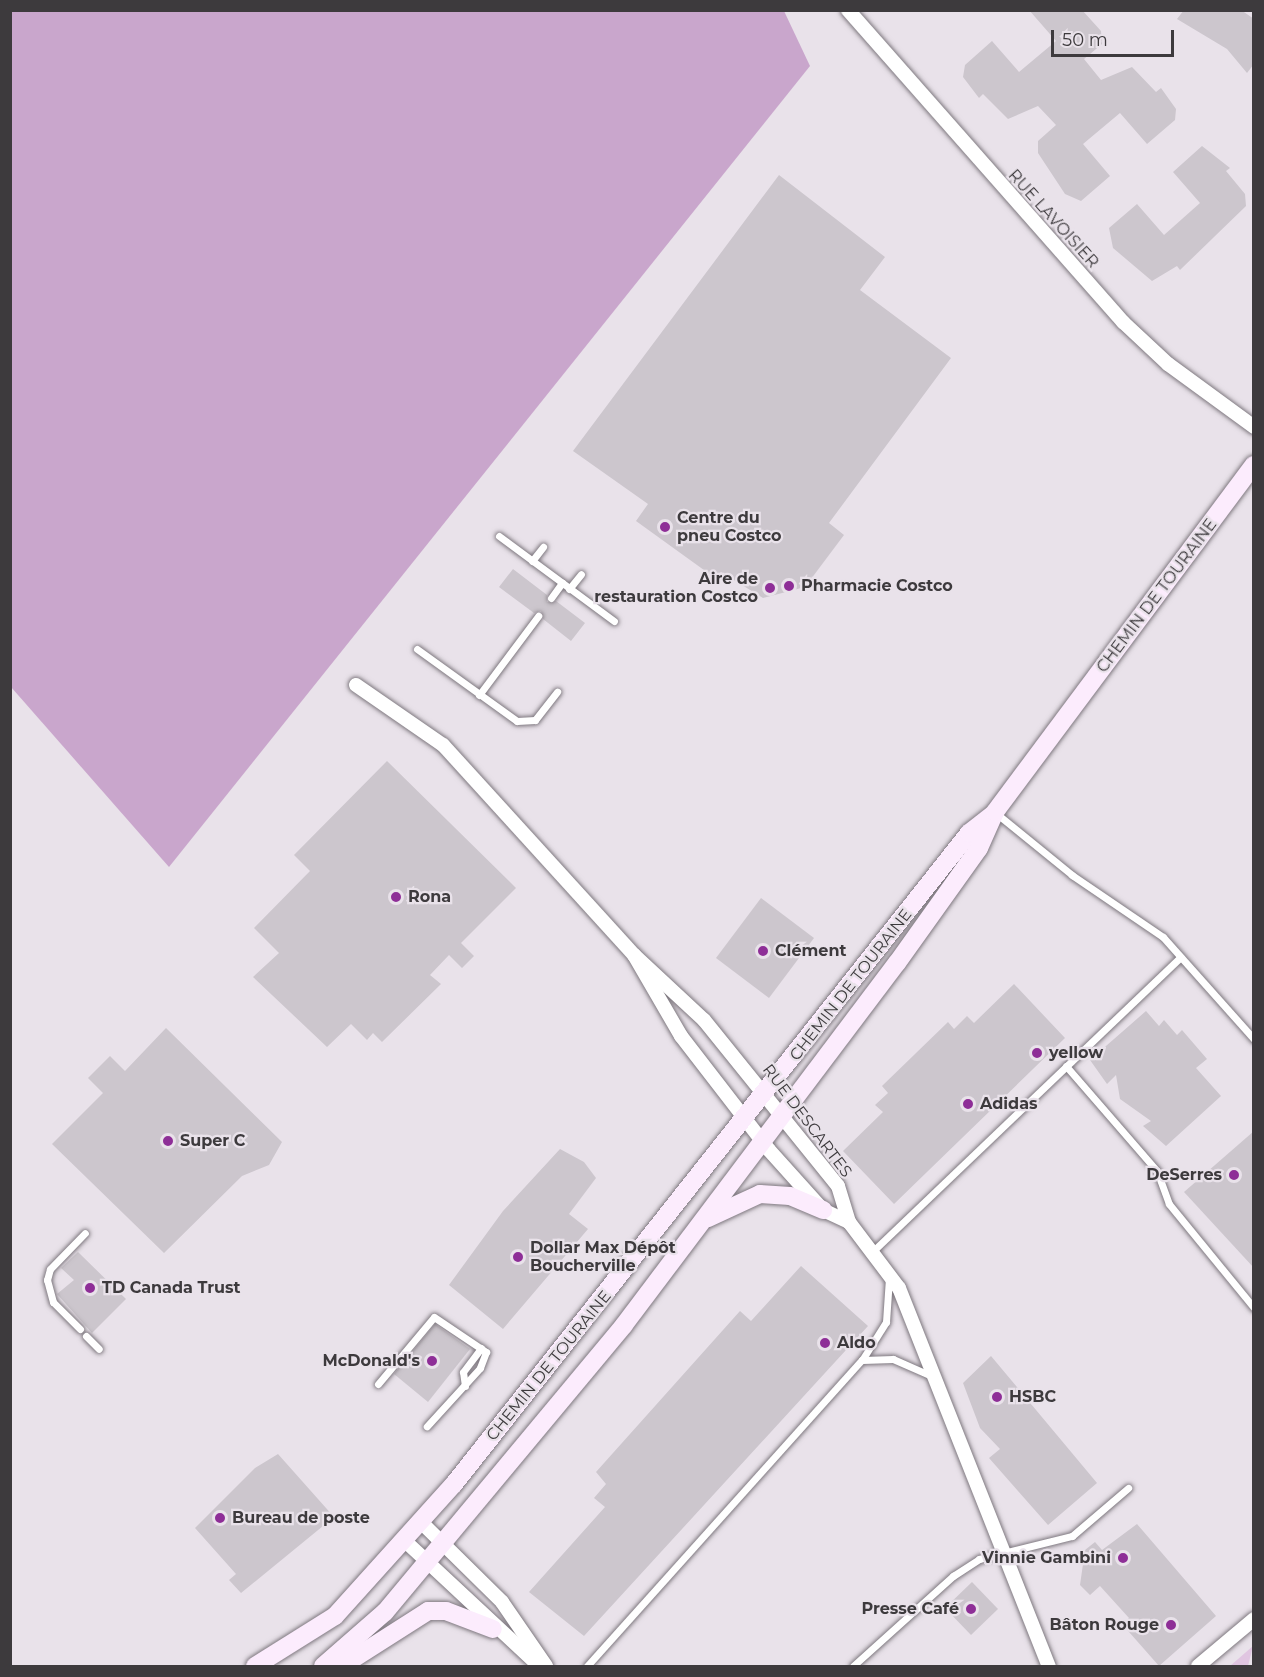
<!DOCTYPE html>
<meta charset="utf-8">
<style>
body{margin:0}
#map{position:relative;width:1264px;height:1677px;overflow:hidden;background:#e9e2ea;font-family:Montserrat,sans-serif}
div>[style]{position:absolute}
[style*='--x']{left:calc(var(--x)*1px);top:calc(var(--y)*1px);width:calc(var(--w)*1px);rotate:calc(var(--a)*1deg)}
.green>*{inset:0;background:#e0c5e1}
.forest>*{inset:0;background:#c9a6cc}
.building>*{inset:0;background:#ccc6cd}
.roads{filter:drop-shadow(0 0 2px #7e787f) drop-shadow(0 0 2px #7e787f)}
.lane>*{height:7px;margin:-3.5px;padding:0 3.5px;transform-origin:3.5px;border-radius:3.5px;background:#fff}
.street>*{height:14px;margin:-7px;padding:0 7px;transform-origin:7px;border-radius:7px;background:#fff}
.secondary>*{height:18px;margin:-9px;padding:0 9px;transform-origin:9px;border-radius:9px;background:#fcecfd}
.dots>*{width:16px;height:16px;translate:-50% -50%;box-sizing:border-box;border:3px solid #e9e2ea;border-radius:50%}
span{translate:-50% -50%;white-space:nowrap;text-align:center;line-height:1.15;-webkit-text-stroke:4.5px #e9e2ea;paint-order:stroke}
.street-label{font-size:16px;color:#3d3a3d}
.poi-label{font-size:16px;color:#3d3a3d;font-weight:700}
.left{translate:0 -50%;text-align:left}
.right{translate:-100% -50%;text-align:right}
.frame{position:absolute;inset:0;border:12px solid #3d3a3d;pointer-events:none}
.scale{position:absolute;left:1051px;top:30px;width:123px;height:27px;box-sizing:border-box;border:3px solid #3d3a3d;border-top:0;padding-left:8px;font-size:18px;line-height:21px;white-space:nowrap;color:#3d3a3d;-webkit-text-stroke:4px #e9e2ea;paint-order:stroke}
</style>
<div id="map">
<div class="green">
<div style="clip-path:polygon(1253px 1646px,1248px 1666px,1230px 1666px)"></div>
</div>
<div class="forest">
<div style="clip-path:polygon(10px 11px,784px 11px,810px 66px,169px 867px,11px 687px)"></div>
</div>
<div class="building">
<div style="clip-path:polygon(1029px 10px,1082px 10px,1101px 31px,1102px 44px,1084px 59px,1101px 80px,1132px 67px,1156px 92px,1161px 88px,1176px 109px,1175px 120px,1147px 144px,1120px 113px,1083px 144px,1110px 176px,1081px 201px,1065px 194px,1038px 153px,1038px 141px,1056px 125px,1038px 106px,1008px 119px,983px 94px,979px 98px,963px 77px,965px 65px,992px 41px,1019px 72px,1056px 41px)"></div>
<div style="clip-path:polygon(1184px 10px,1241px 10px,1254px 19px,1254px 64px,1247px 73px,1227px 49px,1177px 19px)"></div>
<div style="clip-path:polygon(1202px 146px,1230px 168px,1226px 171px,1245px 194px,1246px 206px,1180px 270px,1177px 266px,1152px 281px,1113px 248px,1109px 228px,1137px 204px,1164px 235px,1200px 203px,1173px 172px)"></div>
<div style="clip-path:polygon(779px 175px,885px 257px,860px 290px,951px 358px,829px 523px,844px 535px,805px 587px,763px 598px,721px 572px,715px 578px,636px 521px,648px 504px,573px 451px)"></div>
<div style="clip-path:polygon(513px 569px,547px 595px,547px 602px,556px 601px,585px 623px,571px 641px,543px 619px,541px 611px,534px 613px,499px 587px)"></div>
<div style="clip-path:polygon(387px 761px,516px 888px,461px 943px,474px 956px,462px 968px,449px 955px,430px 975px,441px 984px,382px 1042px,373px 1033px,367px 1040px,351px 1024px,327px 1047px,253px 977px,279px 953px,254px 928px,310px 871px,294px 855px)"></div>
<div style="clip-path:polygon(761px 898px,814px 938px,769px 998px,716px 958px)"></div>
<div style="clip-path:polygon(1014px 984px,1065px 1038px,894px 1204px,843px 1151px,883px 1112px,875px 1105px,888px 1093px,882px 1086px,948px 1022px,954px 1029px,967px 1016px,974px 1023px)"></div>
<div style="clip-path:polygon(1146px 1011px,1159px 1026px,1164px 1020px,1177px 1035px,1182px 1030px,1207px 1059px,1196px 1068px,1221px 1096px,1166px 1146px,1143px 1126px,1151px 1121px,1120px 1099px,1116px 1075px,1107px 1084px,1090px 1060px)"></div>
<div style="clip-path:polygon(166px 1028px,282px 1142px,269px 1165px,242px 1176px,164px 1253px,52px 1144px,103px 1093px,88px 1078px,110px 1056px,125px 1071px)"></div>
<div style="clip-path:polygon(1254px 1131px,1254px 1268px,1184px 1192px)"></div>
<div style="clip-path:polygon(560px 1149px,584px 1162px,596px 1178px,569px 1214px,588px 1229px,503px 1329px,449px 1285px,503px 1211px)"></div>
<div style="clip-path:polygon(78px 1252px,126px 1299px,92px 1333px,57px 1294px,74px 1280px,61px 1268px)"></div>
<div style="clip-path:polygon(801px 1266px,868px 1326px,584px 1636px,529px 1592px,605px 1507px,594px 1498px,606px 1484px,596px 1472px,740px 1311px,751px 1321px)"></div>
<div style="clip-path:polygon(435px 1324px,470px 1349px,428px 1402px,394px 1374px)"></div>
<div style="clip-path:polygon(991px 1356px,1097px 1483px,1048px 1525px,989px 1458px,1000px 1449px,980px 1428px,963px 1383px)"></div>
<div style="clip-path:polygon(278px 1454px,334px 1517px,241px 1593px,229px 1580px,236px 1574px,195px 1528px,255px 1468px)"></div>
<div style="clip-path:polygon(1137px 1524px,1216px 1616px,1159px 1666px,1122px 1624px,1129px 1618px,1100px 1586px,1090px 1595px,1080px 1585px,1085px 1550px,1095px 1542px,1102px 1550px)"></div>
<div style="clip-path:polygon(972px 1582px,998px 1609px,971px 1635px,945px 1608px)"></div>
</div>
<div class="roads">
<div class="lane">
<div style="--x:499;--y:536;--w:143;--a:36.5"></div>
<div style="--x:532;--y:561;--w:18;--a:-52"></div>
<div style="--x:569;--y:589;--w:19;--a:-51"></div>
<div style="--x:551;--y:598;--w:19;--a:-54"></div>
<div style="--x:417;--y:649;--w:123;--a:35.8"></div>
<div style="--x:517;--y:721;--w:18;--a:-3"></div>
<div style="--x:535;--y:720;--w:36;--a:-52"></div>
<div style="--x:479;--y:695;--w:99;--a:-53.2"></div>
<div style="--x:997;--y:814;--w:97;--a:39.1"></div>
<div style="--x:1072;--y:875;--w:110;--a:34.3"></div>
<div style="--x:1163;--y:937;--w:137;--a:48.3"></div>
<div style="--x:1066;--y:1066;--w:139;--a:49.1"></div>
<div style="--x:1157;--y:1171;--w:35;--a:70"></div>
<div style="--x:1169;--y:1204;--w:134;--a:50.7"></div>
<div style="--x:874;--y:1250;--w:424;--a:-43.7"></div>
<div style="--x:80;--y:1329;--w:38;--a:-135"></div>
<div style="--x:53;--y:1302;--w:23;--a:-105"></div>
<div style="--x:47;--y:1280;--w:11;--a:-75"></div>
<div style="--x:50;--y:1269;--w:50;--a:-45.8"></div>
<div style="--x:86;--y:1336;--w:18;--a:45"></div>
<div style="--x:862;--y:1360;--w:31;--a:-2"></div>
<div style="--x:893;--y:1359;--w:45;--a:23.7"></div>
<div style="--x:378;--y:1384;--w:87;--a:-50.1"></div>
<div style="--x:434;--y:1317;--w:63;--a:33.9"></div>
<div style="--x:486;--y:1352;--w:17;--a:111"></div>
<div style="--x:480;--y:1368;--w:79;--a:132.4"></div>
<div style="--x:465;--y:1386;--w:14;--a:-98"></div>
<div style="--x:463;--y:1372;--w:30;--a:-53"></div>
<div style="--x:587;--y:1666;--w:411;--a:-48.1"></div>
<div style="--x:862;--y:1360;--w:45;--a:-57.7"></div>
<div style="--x:886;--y:1322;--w:44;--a:-86.1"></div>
<div style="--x:853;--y:1666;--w:135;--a:-42"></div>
<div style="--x:953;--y:1576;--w:31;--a:-33"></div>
<div style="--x:979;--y:1559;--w:96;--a:-13.9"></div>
<div style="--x:1072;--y:1536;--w:74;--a:-40.6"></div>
</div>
<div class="street">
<div style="--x:848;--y:10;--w:416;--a:48.6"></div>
<div style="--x:1123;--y:322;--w:62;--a:43"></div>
<div style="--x:1168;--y:364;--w:107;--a:36.2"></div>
<div style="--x:356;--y:685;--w:106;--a:34.6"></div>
<div style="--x:443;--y:745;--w:284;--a:47.7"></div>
<div style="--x:634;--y:955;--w:96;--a:42.9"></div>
<div style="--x:704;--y:1020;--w:213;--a:51.1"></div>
<div style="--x:838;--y:1186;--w:38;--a:73"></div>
<div style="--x:634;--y:955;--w:94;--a:59.9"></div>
<div style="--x:681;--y:1036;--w:144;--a:52.3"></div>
<div style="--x:769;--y:1150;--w:81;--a:48"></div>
<div style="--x:823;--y:1210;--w:29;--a:25"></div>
<div style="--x:849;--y:1222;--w:83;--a:52.9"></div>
<div style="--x:899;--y:1288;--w:407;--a:68.4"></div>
<div style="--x:421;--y:1522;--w:114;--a:44.6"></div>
<div style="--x:502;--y:1602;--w:78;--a:55.5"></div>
<div style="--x:404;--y:1540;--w:185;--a:43"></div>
<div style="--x:1198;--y:1666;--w:73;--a:-40"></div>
</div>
<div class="secondary">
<div style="--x:708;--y:1218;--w:57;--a:-24.8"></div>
<div style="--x:760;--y:1194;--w:30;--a:4"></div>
<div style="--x:790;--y:1196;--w:36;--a:23"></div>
<div style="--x:255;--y:1666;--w:94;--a:-32"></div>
<div style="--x:335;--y:1616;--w:178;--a:-48"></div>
<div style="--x:454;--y:1484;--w:830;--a:-51.65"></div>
<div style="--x:969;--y:833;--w:29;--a:-38"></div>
<div style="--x:323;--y:1666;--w:82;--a:-41.1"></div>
<div style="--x:385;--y:1612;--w:373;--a:-50.2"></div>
<div style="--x:624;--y:1325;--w:453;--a:-53"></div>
<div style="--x:897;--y:963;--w:141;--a:-54.5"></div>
<div style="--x:979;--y:848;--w:39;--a:-66"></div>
<div style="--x:995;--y:812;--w:433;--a:-53.3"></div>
<div style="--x:342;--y:1666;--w:102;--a:-32.6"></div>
<div style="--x:428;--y:1611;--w:18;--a:0"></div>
<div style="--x:446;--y:1611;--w:50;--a:21"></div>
</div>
</div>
<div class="dots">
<div style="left:665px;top:527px;background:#8e2e97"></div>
<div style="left:789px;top:586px;background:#8e2e97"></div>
<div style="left:770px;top:588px;background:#8e2e97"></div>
<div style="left:396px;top:897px;background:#8e2e97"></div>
<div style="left:763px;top:951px;background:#8e2e97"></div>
<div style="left:1037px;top:1053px;background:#8e2e97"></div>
<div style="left:968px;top:1104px;background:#8e2e97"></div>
<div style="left:168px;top:1141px;background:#8e2e97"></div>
<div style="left:1234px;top:1175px;background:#8e2e97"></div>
<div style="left:518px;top:1257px;background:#8e2e97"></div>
<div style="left:90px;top:1288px;background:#8e2e97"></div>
<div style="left:825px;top:1343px;background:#8e2e97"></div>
<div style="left:432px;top:1361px;background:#8e2e97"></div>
<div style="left:997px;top:1397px;background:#8e2e97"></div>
<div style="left:220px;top:1518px;background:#8e2e97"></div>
<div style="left:1123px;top:1558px;background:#8e2e97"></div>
<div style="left:971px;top:1609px;background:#8e2e97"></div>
<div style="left:1171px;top:1625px;background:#8e2e97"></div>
</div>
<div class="street-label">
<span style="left:1053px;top:219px;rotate:48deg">RUE LAVOISIER</span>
<span style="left:1157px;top:596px;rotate:-53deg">CHEMIN DE TOURAINE</span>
<span style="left:851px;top:985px;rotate:-52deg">CHEMIN DE TOURAINE</span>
<span style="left:807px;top:1121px;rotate:53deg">RUE DESCARTES</span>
<span style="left:549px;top:1366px;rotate:-51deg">CHEMIN DE TOURAINE</span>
</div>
<div class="poi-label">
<span class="left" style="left:677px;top:527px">Centre du<br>pneu Costco</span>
<span class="right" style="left:758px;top:588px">Aire de<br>restauration Costco</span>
<span class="left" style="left:801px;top:586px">Pharmacie Costco</span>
<span class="left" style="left:408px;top:897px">Rona</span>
<span class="left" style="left:775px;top:951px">Clément</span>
<span class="left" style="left:1049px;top:1053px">yellow</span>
<span class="left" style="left:980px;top:1104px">Adidas</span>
<span class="left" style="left:180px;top:1141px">Super C</span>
<span class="right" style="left:1222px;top:1175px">DeSerres</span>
<span class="left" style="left:530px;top:1257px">Dollar Max Dépôt<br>Boucherville</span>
<span class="left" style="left:102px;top:1288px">TD Canada Trust</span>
<span class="left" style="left:837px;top:1343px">Aldo</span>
<span class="right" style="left:420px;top:1361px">McDonald's</span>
<span class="left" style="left:1009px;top:1397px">HSBC</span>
<span class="left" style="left:232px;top:1518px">Bureau de poste</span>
<span class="right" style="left:1111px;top:1558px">Vinnie Gambini</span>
<span class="right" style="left:959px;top:1609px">Presse Café</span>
<span class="right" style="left:1159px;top:1625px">Bâton Rouge</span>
</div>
<div class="frame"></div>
<div class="scale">50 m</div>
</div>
